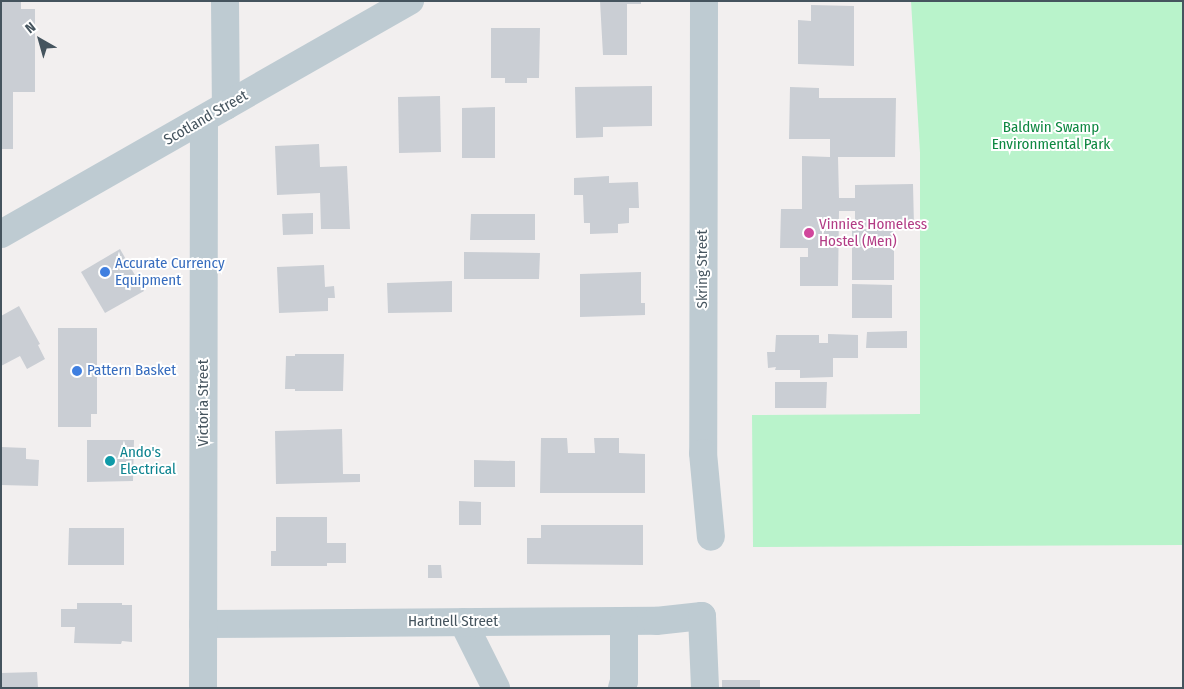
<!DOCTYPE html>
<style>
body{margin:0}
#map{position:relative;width:1184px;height:689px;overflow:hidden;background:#f2efef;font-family:"Fira Sans Condensed",sans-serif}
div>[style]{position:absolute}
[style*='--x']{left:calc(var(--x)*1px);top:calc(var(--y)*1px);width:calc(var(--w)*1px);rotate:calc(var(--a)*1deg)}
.green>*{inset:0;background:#b9f3cb}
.building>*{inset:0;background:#caced4}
.minor>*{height:28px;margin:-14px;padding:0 14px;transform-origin:14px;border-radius:14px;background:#becbd2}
.dots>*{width:14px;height:14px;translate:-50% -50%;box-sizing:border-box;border:2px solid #fff;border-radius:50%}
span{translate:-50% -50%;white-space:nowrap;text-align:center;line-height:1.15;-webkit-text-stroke:4px #fff;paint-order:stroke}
.street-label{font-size:15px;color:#45545e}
.park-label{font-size:15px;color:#0e8841}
.hotel-label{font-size:15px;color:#b23c85}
.left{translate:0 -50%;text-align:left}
.shop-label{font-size:15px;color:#366cbe}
.culture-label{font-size:15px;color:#0d838f}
.frame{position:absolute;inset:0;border:2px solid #45545e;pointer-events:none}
.north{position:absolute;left:15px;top:15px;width:50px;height:50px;-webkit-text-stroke:4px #fff;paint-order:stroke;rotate:322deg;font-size:14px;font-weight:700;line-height:20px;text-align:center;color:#45545e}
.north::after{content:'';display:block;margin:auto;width:18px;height:22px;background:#45545e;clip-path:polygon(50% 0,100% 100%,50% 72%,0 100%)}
</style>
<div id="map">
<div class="green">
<div style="clip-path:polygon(911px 1px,1183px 1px,1183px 545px,753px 547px,752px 415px,920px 414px,920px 153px)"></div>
</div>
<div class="building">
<div style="clip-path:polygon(1px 1px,21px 1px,21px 9px,35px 9px,35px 92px,13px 92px,13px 149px,1px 149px)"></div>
<div style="clip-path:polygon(600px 1px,641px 1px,641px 4px,627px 4px,627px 55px,603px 55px)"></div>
<div style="clip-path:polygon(811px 5px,854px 6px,854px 66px,798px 64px,798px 20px,811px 21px)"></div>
<div style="clip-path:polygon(491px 28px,540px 28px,539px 78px,527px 78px,527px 83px,505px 83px,505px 78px,491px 78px)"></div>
<div style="clip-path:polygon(652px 86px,652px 126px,603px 127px,603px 137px,576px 138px,575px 87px)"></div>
<div style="clip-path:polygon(790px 87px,819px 88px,819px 98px,896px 98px,895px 157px,838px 157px,839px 198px,855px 198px,855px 185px,913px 184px,914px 226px,855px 227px,855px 211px,839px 211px,838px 286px,800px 286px,800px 257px,808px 257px,808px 248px,780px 248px,781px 209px,802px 209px,802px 156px,830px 157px,830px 139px,789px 139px)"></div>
<div style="clip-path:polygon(440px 96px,441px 152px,399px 153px,398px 97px)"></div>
<div style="clip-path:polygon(495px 107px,495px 158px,462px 158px,462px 108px)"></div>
<div style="clip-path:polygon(319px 144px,320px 167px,347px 166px,350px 229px,321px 229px,320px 193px,277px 195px,275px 146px)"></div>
<div style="clip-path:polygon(609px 176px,609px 183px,638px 182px,639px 208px,629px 208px,629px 223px,618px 224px,618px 233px,590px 234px,590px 223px,584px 223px,583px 195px,574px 195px,574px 178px)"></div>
<div style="clip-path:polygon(313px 213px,313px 234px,283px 235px,282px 214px)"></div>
<div style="clip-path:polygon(471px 214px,535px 214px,535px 240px,470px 240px)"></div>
<div style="clip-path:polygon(852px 229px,894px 229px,894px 280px,852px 280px)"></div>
<div style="clip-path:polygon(120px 249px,144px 291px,105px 313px,81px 272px)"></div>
<div style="clip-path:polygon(464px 252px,540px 253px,539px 279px,464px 279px)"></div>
<div style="clip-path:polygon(324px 265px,325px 287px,334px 286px,335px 298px,328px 298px,328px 311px,279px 313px,277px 267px)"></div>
<div style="clip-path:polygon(641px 272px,641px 303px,645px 303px,645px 315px,580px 317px,580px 274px)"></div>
<div style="clip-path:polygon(452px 281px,452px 312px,388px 313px,387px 283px)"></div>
<div style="clip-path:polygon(852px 284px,892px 285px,892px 318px,852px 318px)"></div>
<div style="clip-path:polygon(19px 306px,40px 344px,38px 345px,45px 359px,27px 369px,20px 356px,1px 366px,1px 316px)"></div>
<div style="clip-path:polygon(58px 328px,97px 328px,97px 414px,91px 414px,91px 427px,58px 427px)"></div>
<div style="clip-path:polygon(907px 331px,907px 348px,866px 348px,867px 332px)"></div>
<div style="clip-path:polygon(828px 334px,858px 335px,858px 358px,833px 358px,833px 377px,800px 378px,800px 370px,775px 370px,776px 367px,768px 368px,767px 352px,775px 352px,776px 335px,819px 335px,819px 343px,828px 343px)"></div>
<div style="clip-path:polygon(295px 354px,344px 354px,343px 391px,295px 391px,295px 389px,285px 389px,286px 356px,295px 356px)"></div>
<div style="clip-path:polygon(775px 382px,827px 382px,826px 408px,775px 408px)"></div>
<div style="clip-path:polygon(342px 429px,343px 474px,360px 474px,360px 482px,276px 484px,275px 431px)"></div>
<div style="clip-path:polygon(541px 438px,567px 438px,568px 453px,595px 453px,594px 438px,619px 438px,619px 453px,645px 454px,645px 493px,540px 493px)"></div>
<div style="clip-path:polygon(87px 440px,134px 440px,133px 481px,87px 482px)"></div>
<div style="clip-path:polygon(1px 447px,26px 448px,26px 459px,39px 460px,38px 486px,1px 485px)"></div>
<div style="clip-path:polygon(474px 460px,515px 461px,515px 487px,474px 487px)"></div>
<div style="clip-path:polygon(459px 501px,481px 502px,481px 525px,459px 525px)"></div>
<div style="clip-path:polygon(276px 517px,327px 517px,327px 543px,346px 543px,346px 563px,327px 563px,327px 566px,271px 566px,271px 551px,276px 551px)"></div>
<div style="clip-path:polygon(541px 525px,643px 525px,643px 565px,527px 564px,527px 538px,541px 538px)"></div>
<div style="clip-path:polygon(69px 528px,124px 528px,124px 565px,68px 565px)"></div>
<div style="clip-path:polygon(428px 565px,441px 565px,442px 578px,428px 578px)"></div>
<div style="clip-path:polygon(77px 603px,122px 603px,122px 605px,132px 605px,132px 642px,122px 641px,121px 644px,74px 643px,75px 627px,61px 627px,61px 609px,77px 609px)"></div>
<div style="clip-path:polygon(37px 672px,38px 688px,1px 688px,1px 673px)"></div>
<div style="clip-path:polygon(722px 680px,760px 680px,760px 688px,722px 688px)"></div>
</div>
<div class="minor">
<div style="--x:225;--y:1;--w:105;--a:89.5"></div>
<div style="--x:704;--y:1;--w:452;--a:90.1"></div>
<div style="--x:703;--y:453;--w:84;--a:84.6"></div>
<div style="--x:1;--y:234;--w:471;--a:-29.7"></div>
<div style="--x:463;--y:622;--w:74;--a:63.4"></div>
<div style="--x:203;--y:624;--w:453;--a:-0.4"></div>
<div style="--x:656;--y:621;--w:46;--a:-6.2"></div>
<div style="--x:702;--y:616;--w:72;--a:87.6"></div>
<div style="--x:203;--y:688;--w:569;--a:-89.9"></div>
<div style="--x:622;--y:688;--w:7;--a:-74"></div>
<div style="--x:624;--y:681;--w:60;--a:-90"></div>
</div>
<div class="dots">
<div style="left:809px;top:233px;background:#d1479c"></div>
<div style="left:105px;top:272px;background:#3f7fe0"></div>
<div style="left:77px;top:371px;background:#3f7fe0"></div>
<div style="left:110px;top:461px;background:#0f9aa8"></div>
</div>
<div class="street-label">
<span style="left:206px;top:118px;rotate:-30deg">Scotland Street</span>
<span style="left:703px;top:269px;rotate:-90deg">Skring Street</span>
<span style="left:204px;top:403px;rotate:-90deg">Victoria Street</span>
<span style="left:453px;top:622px">Hartnell Street</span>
</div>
<div class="park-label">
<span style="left:1051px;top:136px">Baldwin Swamp<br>Environmental Park</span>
</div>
<div class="hotel-label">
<span class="left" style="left:819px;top:233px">Vinnies Homeless<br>Hostel (Men)</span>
</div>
<div class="shop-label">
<span class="left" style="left:115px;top:272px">Accurate Currency<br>Equipment</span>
<span class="left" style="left:87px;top:371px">Pattern Basket</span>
</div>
<div class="culture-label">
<span class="left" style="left:120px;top:461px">Ando's<br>Electrical</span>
</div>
<div class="frame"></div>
<div class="north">N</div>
</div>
